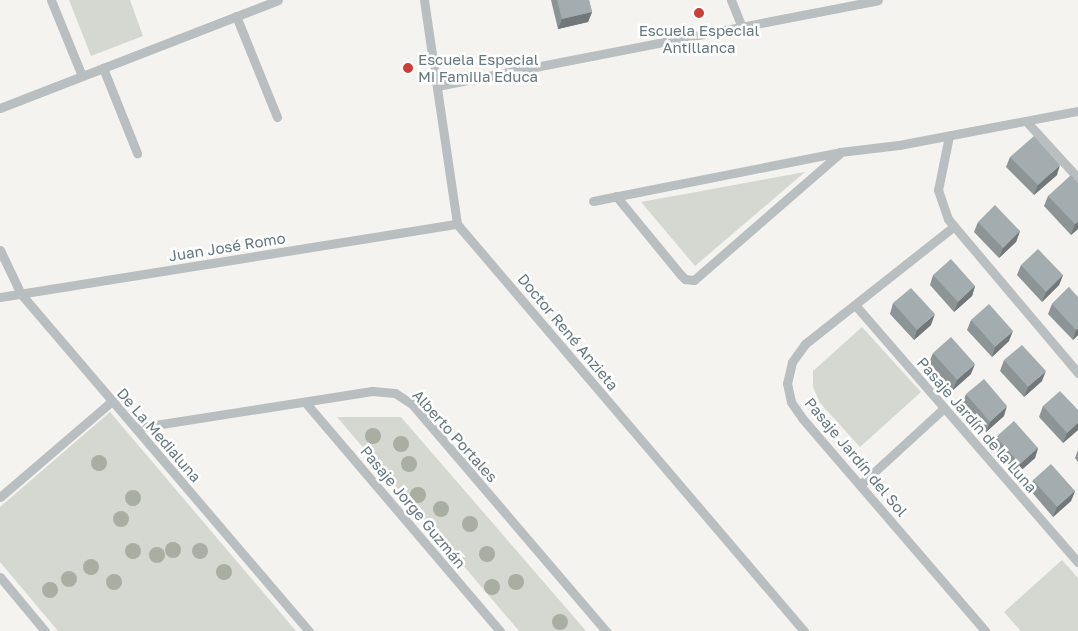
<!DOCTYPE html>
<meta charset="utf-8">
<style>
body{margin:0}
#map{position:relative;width:1078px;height:631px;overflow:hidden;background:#f4f3f0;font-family:"Golos Text",sans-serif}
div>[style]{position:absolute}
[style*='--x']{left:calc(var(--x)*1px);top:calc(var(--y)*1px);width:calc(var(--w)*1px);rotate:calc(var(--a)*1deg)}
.green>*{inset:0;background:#d4d8d0}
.minor>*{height:9px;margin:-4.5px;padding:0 4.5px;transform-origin:4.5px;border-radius:4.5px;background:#b9bec0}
.trees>*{width:16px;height:16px;margin:-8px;border-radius:50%;background:#a9aea3}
.wall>*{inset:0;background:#8c9496}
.shaded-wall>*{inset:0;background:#72787a}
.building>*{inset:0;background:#a3acaf}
.dots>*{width:14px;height:14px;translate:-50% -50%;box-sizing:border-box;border:2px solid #fff;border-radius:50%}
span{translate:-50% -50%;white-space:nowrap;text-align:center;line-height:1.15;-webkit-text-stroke:5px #fff;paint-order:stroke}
.poi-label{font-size:15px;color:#66787e}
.left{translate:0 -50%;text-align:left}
.street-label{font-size:15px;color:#66787e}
</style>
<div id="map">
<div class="green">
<div style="clip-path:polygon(69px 0,130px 0,143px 36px,91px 56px)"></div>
<div style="clip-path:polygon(805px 172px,695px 266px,641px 202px)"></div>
<div style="clip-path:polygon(862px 327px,921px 392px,860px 447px,820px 403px,813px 387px,813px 371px)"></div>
<div style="clip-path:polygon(110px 412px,296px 631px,58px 631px,0 562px,0 507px)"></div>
<div style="clip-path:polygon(337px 417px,401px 417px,586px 631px,519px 631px)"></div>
<div style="clip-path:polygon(1062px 560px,1078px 578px,1078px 631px,1021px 631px,1004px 612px)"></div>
</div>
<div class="minor">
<div style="--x:51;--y:0;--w:82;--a:67.8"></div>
<div style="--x:424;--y:0;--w:226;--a:81.6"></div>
<div style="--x:457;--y:224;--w:535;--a:49.55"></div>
<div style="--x:731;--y:0;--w:29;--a:68"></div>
<div style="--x:236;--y:16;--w:109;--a:67.9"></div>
<div style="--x:103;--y:68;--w:92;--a:68.2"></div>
<div style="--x:437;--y:86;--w:449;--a:-11"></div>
<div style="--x:0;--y:108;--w:298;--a:-21.2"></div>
<div style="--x:1026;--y:121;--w:77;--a:47.6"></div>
<div style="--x:949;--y:136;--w:55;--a:101.5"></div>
<div style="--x:938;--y:190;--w:31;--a:71"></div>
<div style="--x:948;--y:219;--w:202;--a:49.8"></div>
<div style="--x:616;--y:196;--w:102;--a:50.6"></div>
<div style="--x:681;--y:275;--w:6;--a:45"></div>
<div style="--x:685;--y:279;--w:9;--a:6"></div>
<div style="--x:694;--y:280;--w:192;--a:-41"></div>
<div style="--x:593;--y:201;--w:252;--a:-11.2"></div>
<div style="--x:840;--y:152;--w:59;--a:-6.8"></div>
<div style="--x:899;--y:145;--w:182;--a:-10.8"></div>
<div style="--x:953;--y:227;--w:189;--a:141.7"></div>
<div style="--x:805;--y:344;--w:22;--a:126"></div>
<div style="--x:792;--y:362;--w:22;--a:103"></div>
<div style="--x:787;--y:383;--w:19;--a:78"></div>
<div style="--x:791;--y:402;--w:19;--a:55"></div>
<div style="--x:802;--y:418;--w:281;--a:49.3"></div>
<div style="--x:0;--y:250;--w:49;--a:64.5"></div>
<div style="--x:21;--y:294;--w:443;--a:49.5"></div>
<div style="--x:0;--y:297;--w:463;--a:-9.1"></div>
<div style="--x:856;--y:306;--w:339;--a:49.1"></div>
<div style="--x:305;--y:402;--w:301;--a:49.6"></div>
<div style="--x:136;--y:428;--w:239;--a:-8.9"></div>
<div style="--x:372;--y:391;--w:23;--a:5"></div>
<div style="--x:395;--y:393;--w:20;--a:33"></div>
<div style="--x:412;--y:404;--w:299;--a:49.5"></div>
<div style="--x:860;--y:485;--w:114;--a:-42.5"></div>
<div style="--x:0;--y:497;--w:148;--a:-40.6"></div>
<div style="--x:0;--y:577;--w:70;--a:50.2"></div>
</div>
<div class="trees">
<div style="left:373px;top:436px"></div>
<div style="left:401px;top:444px"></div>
<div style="left:99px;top:463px"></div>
<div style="left:409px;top:464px"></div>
<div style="left:418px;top:495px"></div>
<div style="left:133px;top:498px"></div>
<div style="left:441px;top:509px"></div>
<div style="left:121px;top:519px"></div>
<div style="left:470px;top:524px"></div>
<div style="left:173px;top:550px"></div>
<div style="left:133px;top:551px"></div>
<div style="left:200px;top:551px"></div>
<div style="left:487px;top:554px"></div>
<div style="left:157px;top:555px"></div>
<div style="left:91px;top:567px"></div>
<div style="left:224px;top:572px"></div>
<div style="left:69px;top:579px"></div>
<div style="left:114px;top:582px"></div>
<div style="left:516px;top:582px"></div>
<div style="left:492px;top:587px"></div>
<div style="left:50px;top:590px"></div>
<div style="left:560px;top:622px"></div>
</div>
<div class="wall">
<div style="clip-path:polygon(551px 0,589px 0,592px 12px,588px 22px,558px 29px)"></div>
<div style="clip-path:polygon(1010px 157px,1057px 175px,1034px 195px,1006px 167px)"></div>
<div style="clip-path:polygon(1078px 183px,1078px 229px,1071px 235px,1044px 206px,1048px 196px)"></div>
<div style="clip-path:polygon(978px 222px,1020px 231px,1016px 242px,999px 258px,974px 232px)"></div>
<div style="clip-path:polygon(1021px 265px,1063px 275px,1059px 285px,1042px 302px,1017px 275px)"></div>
<div style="clip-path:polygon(933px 275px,975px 286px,972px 296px,954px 312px,930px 285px)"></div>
<div style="clip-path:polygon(1069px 287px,1078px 335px,1073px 340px,1048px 314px,1052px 304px)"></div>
<div style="clip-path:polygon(893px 303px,931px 325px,914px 340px,890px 314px)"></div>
<div style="clip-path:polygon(971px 320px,1009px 341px,992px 357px,967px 330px)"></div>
<div style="clip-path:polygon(933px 353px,971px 374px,953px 390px,929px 363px)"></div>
<div style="clip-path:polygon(1004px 360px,1042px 381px,1024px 397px,1000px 371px)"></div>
<div style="clip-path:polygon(966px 394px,1004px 416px,986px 432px,962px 405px)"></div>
<div style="clip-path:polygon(1043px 406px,1078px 410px,1078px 430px,1063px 443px,1039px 417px)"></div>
<div style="clip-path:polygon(996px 437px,1038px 448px,1035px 458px,1017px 474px,993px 447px)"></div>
<div style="clip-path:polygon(1078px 450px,1078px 462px,1075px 458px)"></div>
<div style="clip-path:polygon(1033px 480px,1075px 491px,1071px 501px,1053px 517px,1030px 490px)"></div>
</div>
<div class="shaded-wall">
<div style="clip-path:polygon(592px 12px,588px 22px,558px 29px,562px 19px)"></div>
<div style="clip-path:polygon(1060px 165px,1057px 175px,1034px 195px,1038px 185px)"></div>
<div style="clip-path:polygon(1078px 222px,1078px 229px,1071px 235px,1075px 224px)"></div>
<div style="clip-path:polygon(1020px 231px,1016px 242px,999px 258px,1003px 248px)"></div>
<div style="clip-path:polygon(1063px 275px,1059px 285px,1042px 302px,1046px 292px)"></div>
<div style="clip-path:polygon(975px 286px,972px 296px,954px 312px,958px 302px)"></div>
<div style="clip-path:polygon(935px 314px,931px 325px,914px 340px,917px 330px)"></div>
<div style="clip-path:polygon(1078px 328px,1078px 335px,1073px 340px,1076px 330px)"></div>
<div style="clip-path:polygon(1013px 331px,1009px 341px,992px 357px,995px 347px)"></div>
<div style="clip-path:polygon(975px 364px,971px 374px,953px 390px,957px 380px)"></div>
<div style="clip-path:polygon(1046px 371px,1042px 381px,1024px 397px,1028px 387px)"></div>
<div style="clip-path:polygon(1007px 406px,1004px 416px,986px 432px,990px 422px)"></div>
<div style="clip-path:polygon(1078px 423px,1078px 430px,1063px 443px,1067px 433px)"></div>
<div style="clip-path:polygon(1038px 448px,1035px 458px,1017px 474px,1020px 464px)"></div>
<div style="clip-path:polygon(1075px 491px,1071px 501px,1053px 517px,1057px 507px)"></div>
</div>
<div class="building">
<div style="clip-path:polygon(557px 0,589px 0,592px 12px,562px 19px)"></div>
<div style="clip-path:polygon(1034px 136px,1060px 165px,1038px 185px,1010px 157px)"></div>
<div style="clip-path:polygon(1071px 175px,1078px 183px,1078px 222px,1075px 224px,1048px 196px)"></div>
<div style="clip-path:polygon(995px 205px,1020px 231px,1003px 248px,978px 222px)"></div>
<div style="clip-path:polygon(1038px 249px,1063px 275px,1046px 292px,1021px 265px)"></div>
<div style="clip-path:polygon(951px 259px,975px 286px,958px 302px,933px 275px)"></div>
<div style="clip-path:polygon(1069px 287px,1078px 297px,1078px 328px,1076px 330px,1052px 304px)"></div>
<div style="clip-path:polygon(911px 288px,935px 314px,917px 330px,893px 303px)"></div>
<div style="clip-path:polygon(989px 304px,1013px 331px,995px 347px,971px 320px)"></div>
<div style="clip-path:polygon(951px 337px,975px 364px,957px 380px,933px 353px)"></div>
<div style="clip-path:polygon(1022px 345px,1046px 371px,1028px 387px,1004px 360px)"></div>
<div style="clip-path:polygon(984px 379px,1007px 406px,990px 422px,966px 394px)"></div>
<div style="clip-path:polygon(1060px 391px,1078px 410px,1078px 423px,1067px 433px,1043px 406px)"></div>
<div style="clip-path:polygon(1014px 421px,1038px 448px,1020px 464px,996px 437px)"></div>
<div style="clip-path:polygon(1051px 464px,1075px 491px,1057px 507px,1033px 480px)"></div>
</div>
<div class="dots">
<div style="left:699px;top:13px;background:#cd3d37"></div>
<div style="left:408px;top:68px;background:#cd3d37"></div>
</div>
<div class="poi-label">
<span style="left:699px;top:39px">Escuela Especial<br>Antillanca</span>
<span class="left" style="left:418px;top:68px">Escuela Especial<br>Mi Familia Educa</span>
</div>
<div class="street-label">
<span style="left:227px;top:247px;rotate:-9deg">Juan José Romo</span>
<span style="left:568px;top:332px;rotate:50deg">Doctor René Anzieta</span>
<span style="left:977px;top:425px;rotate:49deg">Pasaje Jardín de la Luna</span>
<span style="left:159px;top:435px;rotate:49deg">De La Medialuna</span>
<span style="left:455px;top:436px;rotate:48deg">Alberto Portales</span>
<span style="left:856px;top:457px;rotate:50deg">Pasaje Jardín del Sol</span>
<span style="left:413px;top:507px;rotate:50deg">Pasaje Jorge Guzmán</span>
</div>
</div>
